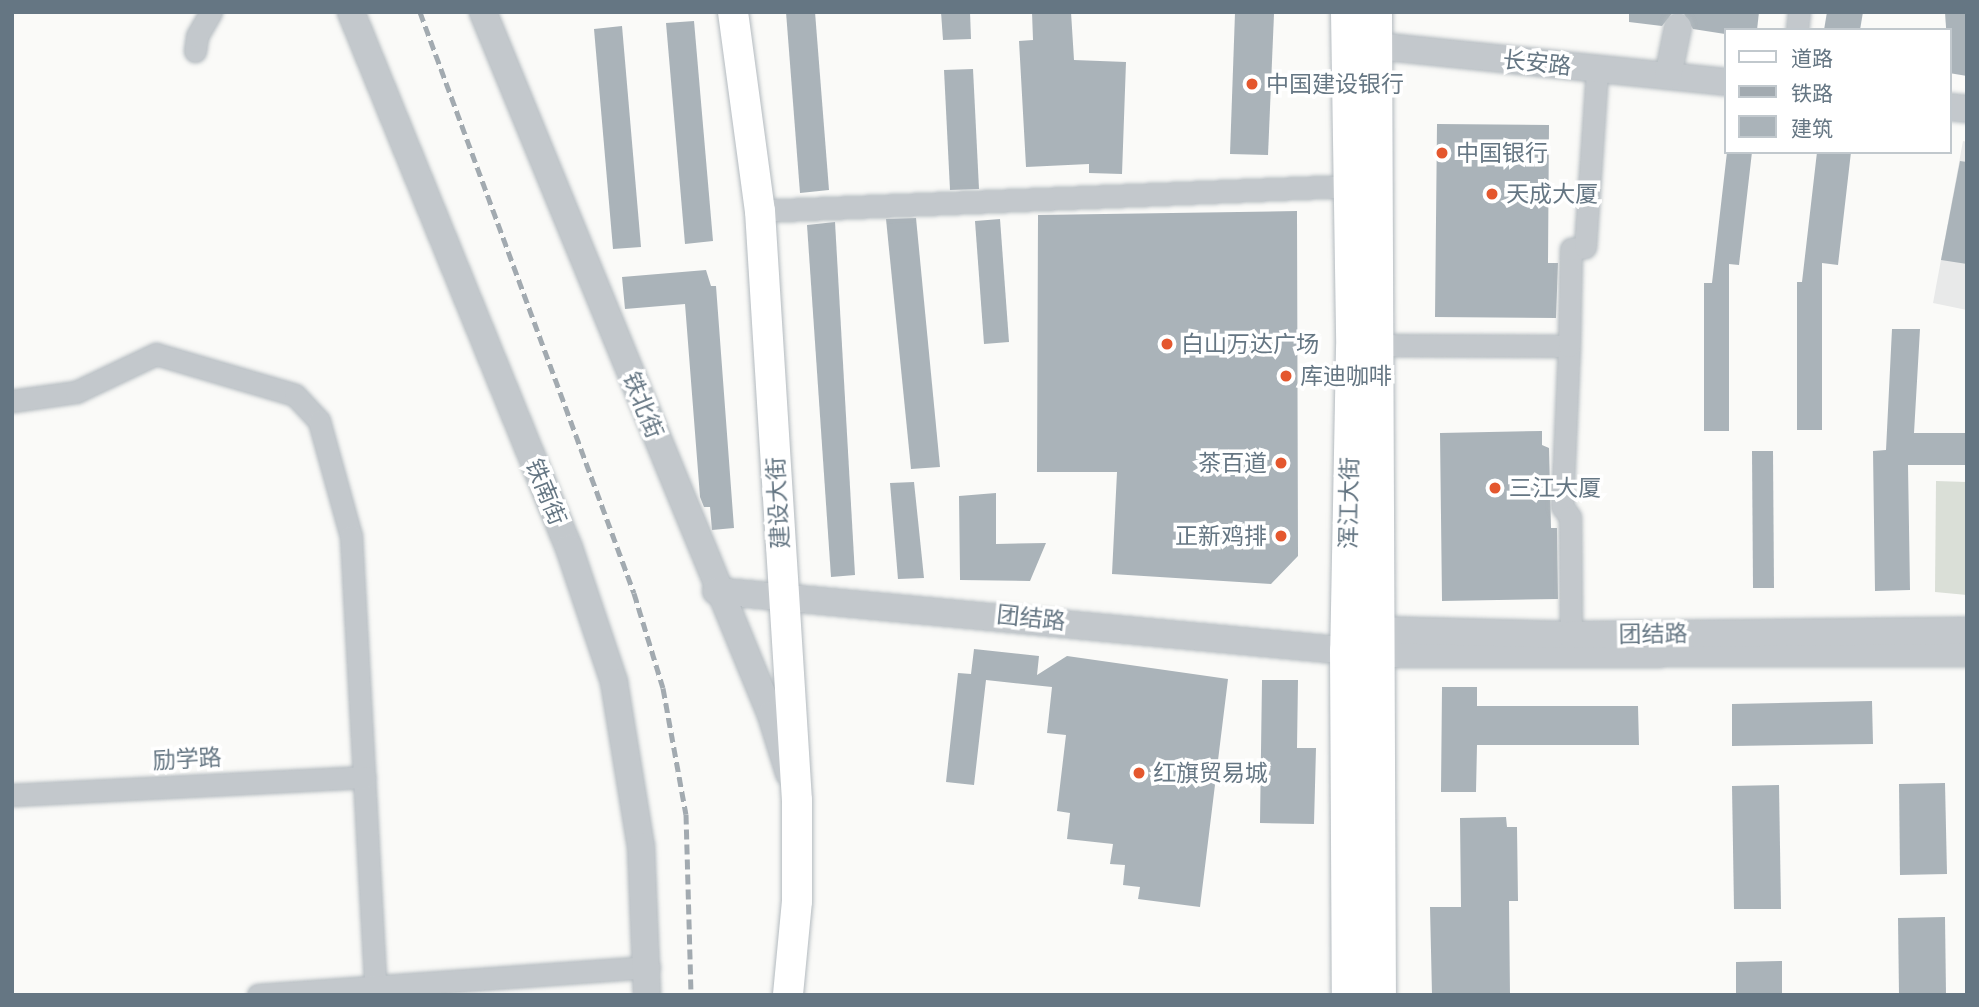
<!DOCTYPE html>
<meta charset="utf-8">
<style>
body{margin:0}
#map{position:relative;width:1979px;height:1007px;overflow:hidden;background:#fafaf8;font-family:"Fira Sans Condensed","Noto Sans SC",sans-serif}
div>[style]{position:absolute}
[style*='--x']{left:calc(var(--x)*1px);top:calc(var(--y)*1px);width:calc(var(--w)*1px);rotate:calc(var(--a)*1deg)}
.built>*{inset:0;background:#e8e9e9}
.green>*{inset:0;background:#dadfd7}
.building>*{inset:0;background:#aab3b9}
.roads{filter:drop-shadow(0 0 2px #b3babf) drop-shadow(0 0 2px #b3babf)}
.minor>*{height:21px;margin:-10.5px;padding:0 10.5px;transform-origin:10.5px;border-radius:10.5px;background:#c3c8cc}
.tertiary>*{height:26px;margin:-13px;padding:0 13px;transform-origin:13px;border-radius:13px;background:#c3c8cc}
.secondary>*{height:30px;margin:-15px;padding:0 15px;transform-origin:15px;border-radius:15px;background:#fff}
.primary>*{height:33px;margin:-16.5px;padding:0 16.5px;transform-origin:16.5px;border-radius:16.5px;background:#fff}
.rail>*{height:5px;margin-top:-2.5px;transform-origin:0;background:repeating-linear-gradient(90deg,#a2aab0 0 10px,transparent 0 15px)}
.dots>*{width:19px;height:19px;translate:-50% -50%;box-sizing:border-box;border:4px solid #fff;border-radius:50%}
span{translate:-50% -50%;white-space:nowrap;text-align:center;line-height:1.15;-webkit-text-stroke:7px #fff;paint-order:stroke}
.street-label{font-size:23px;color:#657683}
.poi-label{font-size:23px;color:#657683}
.left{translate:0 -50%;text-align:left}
.right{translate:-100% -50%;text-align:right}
.frame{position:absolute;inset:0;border:14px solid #657683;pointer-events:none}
.legend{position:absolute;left:1724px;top:28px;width:228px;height:126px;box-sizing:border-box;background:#fff;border:2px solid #c1c8cd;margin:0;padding:9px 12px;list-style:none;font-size:21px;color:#657683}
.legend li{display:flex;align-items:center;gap:14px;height:35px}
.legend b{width:35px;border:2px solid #c1c8cd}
</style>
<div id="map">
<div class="built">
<div style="clip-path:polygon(1963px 141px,1967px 142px,1967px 310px,1933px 303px)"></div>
</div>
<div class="green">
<div style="clip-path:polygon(1936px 481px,1967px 482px,1967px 595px,1935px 592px)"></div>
</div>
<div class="building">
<div style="clip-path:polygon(786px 12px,815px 12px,829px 190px,800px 193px)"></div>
<div style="clip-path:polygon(941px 12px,970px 12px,971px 39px,943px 40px)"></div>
<div style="clip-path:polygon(1032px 12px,1071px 12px,1074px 60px,1126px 62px,1122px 174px,1089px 173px,1089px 164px,1026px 167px,1019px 41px,1033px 40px)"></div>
<div style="clip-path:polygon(1629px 12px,1673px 12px,1662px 26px,1629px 22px)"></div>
<div style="clip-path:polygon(1683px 12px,1759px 12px,1757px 30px,1725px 34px,1693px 29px)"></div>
<div style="clip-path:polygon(1827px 12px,1863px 12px,1860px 30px,1824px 30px)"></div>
<div style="clip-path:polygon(1945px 12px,1967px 12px,1967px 76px,1949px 73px)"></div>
<div style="clip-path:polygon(1235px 13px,1274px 14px,1268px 155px,1230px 154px)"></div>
<div style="clip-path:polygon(694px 21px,713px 241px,685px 244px,666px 23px)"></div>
<div style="clip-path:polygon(622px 26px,641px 247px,613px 249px,594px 29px)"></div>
<div style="clip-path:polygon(973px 69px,979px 189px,950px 190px,944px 70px)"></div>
<div style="clip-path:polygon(1437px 124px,1549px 125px,1548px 263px,1558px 263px,1556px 318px,1435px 317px)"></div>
<div style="clip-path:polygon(1727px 152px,1752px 152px,1739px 265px,1729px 264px,1729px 431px,1704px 431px,1704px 283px,1712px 283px)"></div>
<div style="clip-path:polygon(1817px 152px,1851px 152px,1838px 265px,1822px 263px,1822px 430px,1797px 430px,1797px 282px,1802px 282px)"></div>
<div style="clip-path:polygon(1960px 161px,1967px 162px,1967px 264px,1941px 260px)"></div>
<div style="clip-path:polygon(1297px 211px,1298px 556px,1271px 584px,1112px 574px,1117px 472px,1037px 472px,1038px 215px)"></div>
<div style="clip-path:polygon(916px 218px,940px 467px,911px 469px,886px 219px)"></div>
<div style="clip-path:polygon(1000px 219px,1009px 342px,984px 344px,975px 221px)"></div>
<div style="clip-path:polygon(835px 222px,855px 575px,831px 577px,807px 225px)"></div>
<div style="clip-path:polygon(706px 270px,711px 286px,716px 286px,734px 528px,712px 530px,710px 507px,704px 507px,700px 497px,685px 304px,625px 309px,622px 277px)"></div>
<div style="clip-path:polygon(1892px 329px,1920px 329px,1914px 433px,1967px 433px,1967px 465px,1908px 465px,1910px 590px,1875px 591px,1873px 451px,1886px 450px)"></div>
<div style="clip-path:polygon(1542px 431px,1542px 445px,1549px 448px,1551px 528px,1557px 528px,1558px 599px,1442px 601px,1440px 433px)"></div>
<div style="clip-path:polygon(1752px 451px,1773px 451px,1774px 588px,1753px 588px)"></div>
<div style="clip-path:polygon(914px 482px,924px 578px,898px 579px,890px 483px)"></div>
<div style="clip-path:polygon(996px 493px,996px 544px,1046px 543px,1030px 581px,960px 580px,959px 496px)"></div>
<div style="clip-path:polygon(974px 649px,1039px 656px,1037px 675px,1067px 656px,1228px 679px,1200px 907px,1138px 899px,1140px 887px,1123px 885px,1125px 865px,1110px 864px,1113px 844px,1067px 839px,1070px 813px,1057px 811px,1066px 735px,1047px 733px,1052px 687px,986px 680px,974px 785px,946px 782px,958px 673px,971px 674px)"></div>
<div style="clip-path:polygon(1262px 680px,1298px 680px,1297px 748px,1316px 748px,1314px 824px,1260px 823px)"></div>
<div style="clip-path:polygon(1442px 687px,1477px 687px,1477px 706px,1638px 706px,1639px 745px,1477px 745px,1476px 792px,1441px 792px)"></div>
<div style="clip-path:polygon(1872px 701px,1873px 744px,1732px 746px,1732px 704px)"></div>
<div style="clip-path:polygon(1945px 783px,1947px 874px,1900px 875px,1899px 784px)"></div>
<div style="clip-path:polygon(1779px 785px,1781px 909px,1734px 909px,1732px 786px)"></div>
<div style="clip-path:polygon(1506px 817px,1507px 827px,1517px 827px,1518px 901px,1509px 901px,1510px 995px,1432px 995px,1430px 907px,1461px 907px,1460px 818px)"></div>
<div style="clip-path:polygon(1945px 917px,1946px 995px,1899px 995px,1898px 918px)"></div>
<div style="clip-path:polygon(1782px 961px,1782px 995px,1736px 995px,1736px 962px)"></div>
</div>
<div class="roads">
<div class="minor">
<div style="--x:1797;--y:30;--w:18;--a:-84"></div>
<div style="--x:195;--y:51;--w:15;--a:-82"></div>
<div style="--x:197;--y:36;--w:28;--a:-60"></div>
<div style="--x:760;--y:211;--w:588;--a:-2.44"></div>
<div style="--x:1380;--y:345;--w:189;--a:0.3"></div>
<div style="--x:1569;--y:346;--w:160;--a:92.5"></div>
<div style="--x:1562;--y:506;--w:14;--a:54"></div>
<div style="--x:1570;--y:517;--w:118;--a:89.5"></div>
<div style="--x:1569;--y:346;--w:97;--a:-88.8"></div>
<div style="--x:1571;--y:249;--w:14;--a:-8"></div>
<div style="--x:1585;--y:247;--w:178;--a:-86.1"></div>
<div style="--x:12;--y:401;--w:65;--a:-8"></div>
<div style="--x:76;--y:392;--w:89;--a:-25.4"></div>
<div style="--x:156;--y:354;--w:145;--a:16.4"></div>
<div style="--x:295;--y:395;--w:35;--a:47"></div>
<div style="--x:319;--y:421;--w:119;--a:74.5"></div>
<div style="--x:351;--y:536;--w:460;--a:86.9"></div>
<div style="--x:12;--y:795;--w:353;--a:-2.9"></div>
<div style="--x:258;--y:995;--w:392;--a:-4.1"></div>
</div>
<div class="tertiary">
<div style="--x:351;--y:12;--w:579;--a:67.87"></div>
<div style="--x:569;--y:548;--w:141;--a:71.4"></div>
<div style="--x:614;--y:682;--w:166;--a:80.7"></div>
<div style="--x:641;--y:846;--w:149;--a:87.7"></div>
<div style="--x:483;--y:12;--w:760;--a:67.72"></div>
<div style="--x:771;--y:715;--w:61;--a:72.8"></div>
<div style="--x:1358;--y:44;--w:369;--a:5.9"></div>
<div style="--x:1668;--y:76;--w:50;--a:-78.5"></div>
<div style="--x:1949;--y:107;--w:18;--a:6"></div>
<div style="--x:716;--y:591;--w:667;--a:5.42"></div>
<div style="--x:1380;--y:654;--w:587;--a:-0.1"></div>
<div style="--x:1362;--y:640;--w:21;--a:-29"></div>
<div style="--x:1380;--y:630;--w:191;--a:1.5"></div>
<div style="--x:1571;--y:635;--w:396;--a:-0.6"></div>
</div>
<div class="secondary">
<div style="--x:733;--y:12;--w:201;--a:82.3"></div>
<div style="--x:760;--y:211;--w:590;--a:86.41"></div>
<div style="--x:797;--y:800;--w:101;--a:90"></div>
<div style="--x:797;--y:901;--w:94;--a:95.5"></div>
</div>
<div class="primary">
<div style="--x:1347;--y:12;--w:336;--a:89.1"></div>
<div style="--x:1352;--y:348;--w:302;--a:91.1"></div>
<div style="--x:1346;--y:650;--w:345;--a:89.7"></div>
<div style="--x:1375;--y:12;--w:983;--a:89.77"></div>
</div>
</div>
<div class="rail">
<div style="--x:420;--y:12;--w:619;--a:69.78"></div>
<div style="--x:634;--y:593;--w:99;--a:73"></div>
<div style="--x:663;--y:688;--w:128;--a:79.7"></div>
<div style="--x:686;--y:814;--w:181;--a:88.4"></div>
</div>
<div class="dots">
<div style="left:1252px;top:84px;background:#e4572e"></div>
<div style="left:1442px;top:153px;background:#e4572e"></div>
<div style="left:1492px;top:194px;background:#e4572e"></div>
<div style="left:1167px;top:344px;background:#e4572e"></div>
<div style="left:1286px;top:376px;background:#e4572e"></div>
<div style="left:1281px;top:463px;background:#e4572e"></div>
<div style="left:1495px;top:488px;background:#e4572e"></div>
<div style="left:1281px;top:536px;background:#e4572e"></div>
<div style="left:1139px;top:773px;background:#e4572e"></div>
</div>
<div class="street-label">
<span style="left:1537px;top:63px;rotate:6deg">长安路</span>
<span style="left:643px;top:405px;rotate:68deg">铁北街</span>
<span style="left:546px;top:492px;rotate:68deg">铁南街</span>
<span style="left:778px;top:503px;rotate:-93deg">建设大街</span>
<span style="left:1349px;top:503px;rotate:-89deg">浑江大街</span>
<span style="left:1031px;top:618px;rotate:6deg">团结路</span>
<span style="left:1653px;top:634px;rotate:-1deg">团结路</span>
<span style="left:187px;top:759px;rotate:-3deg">励学路</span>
</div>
<div class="poi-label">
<span class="left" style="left:1266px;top:84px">中国建设银行</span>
<span class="left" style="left:1456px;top:153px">中国银行</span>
<span class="left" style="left:1506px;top:194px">天成大厦</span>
<span class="left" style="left:1181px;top:344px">白山万达广场</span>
<span class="left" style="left:1300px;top:376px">库迪咖啡</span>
<span class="right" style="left:1267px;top:463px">茶百道</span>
<span class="left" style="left:1509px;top:488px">三江大厦</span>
<span class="right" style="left:1267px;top:536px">正新鸡排</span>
<span class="left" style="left:1153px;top:773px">红旗贸易城</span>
</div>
<div class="frame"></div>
<ul class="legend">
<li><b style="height:9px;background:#fff"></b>道路</li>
<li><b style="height:9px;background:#a2aab0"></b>铁路</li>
<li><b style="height:19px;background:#aab3b9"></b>建筑</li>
</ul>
</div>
